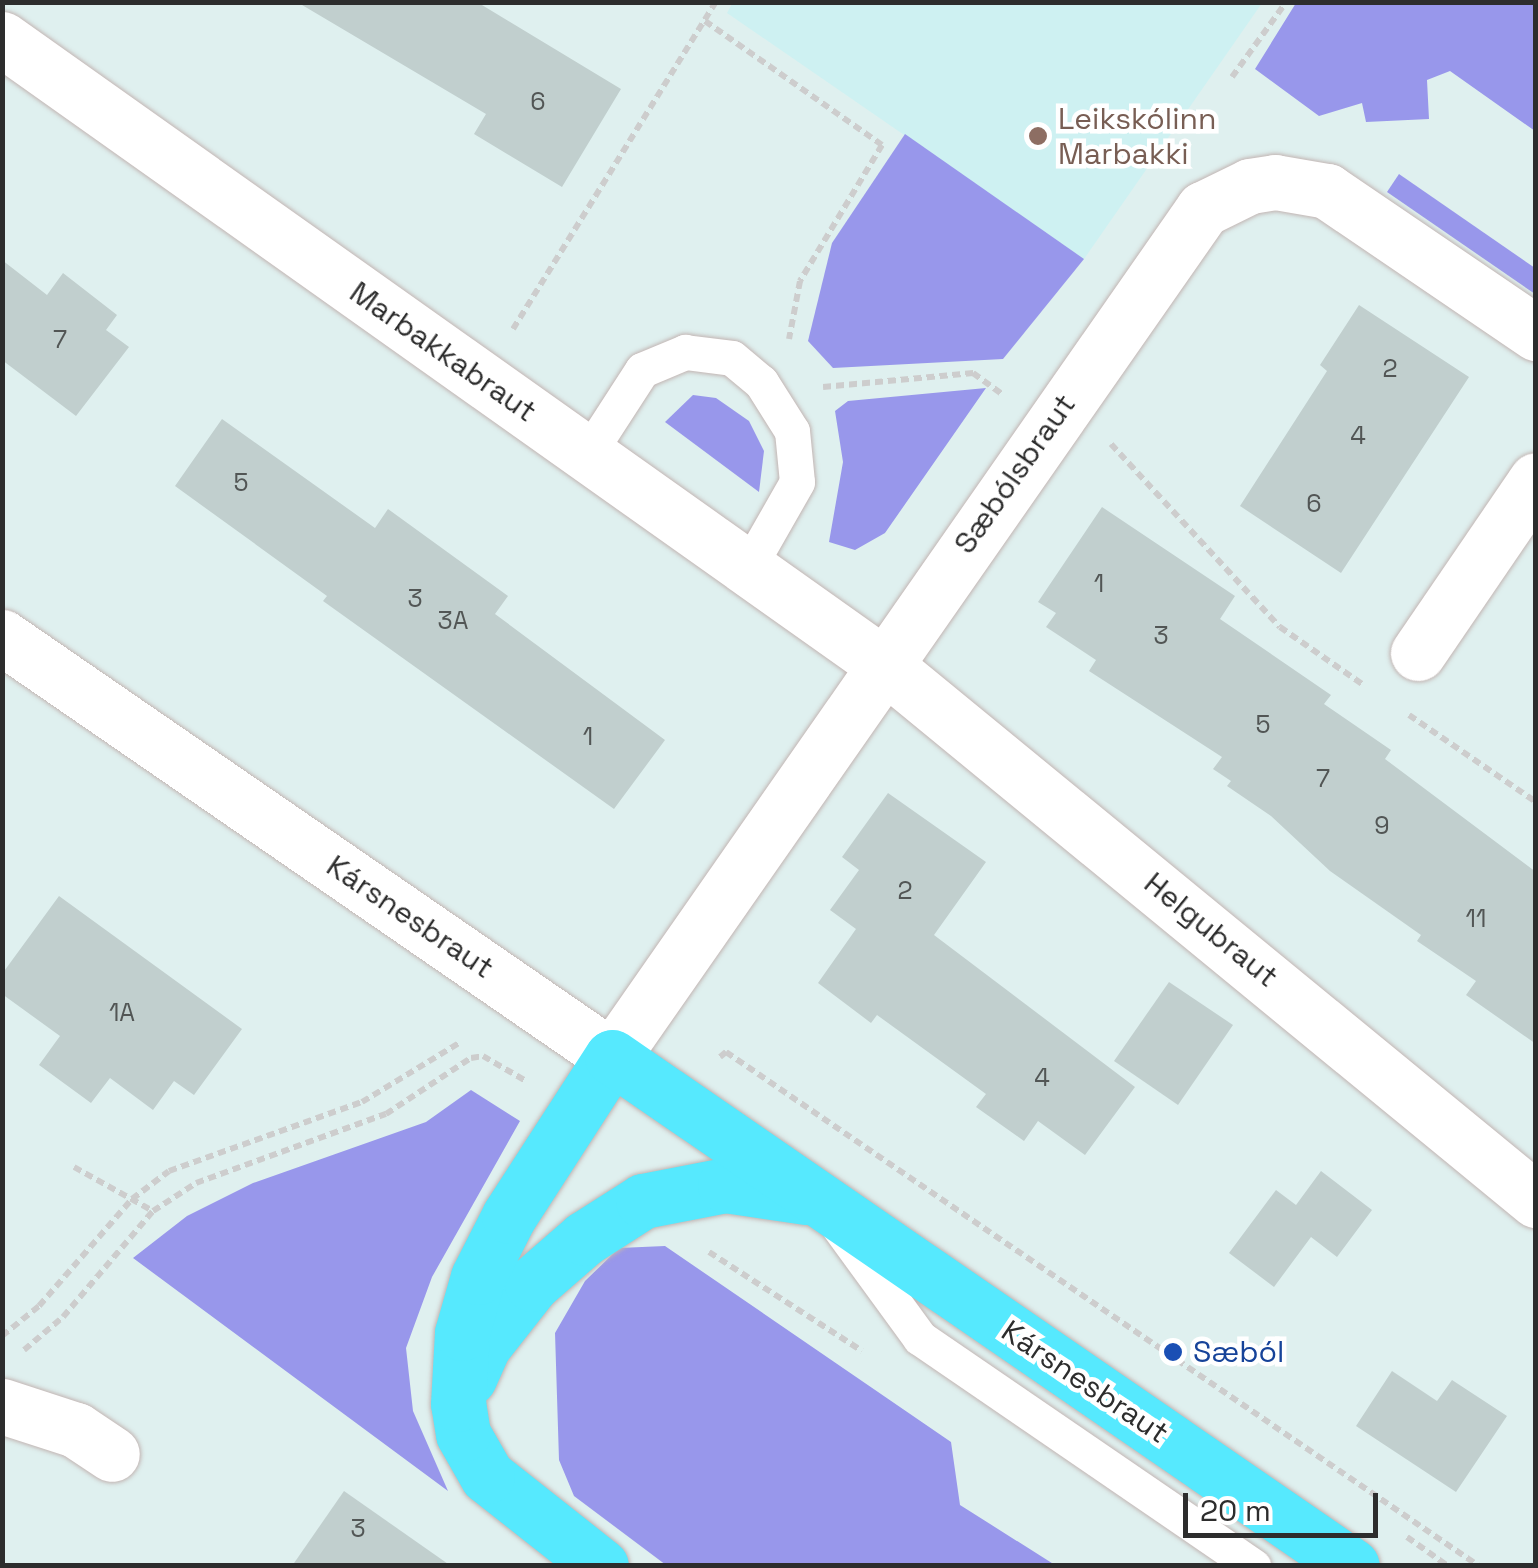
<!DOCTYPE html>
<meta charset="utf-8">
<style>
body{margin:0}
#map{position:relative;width:1538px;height:1568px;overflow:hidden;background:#dff0ef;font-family:"Space Grotesk",sans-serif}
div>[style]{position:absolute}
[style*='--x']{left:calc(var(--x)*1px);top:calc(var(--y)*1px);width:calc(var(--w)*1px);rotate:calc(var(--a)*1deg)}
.education>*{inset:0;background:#cef1f2}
.green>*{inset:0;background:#9897eb}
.building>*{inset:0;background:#c1cfce}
.path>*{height:6px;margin-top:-3px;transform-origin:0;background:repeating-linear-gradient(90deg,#cdcdcd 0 8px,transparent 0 13px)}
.roads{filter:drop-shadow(0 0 2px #c2b5b3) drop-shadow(0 0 2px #c2b5b3)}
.lane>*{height:35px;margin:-17.5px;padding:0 17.5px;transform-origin:17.5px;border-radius:17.5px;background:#fff}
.street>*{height:55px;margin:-27.5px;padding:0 27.5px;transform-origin:27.5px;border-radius:27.5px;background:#fff}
.secondary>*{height:55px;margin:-27.5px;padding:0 27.5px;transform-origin:27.5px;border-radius:27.5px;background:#fff}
.primary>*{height:55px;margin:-27.5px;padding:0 27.5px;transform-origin:27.5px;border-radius:27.5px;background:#56e9fe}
.dots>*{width:28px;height:28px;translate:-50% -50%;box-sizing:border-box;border:5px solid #fff;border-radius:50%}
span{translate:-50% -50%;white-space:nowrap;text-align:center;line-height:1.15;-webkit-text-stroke:9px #fff;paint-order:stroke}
.number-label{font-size:25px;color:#525655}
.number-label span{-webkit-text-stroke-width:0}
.education-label{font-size:30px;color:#785e54}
.left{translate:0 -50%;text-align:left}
.street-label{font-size:30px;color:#2d2d2d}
.transit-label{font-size:30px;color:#164399}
.frame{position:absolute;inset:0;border:5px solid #2d2d2d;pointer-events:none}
.scale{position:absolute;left:1183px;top:1493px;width:195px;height:45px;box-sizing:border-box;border:5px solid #2d2d2d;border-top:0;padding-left:12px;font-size:30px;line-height:35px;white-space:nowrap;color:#2d2d2d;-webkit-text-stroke:8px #fff;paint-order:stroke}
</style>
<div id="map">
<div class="education">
<div style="clip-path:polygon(733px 2px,1262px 3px,1084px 259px,727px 13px)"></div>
</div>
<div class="green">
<div style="clip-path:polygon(1296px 3px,1535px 3px,1535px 131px,1450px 71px,1427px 80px,1429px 119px,1366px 122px,1362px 103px,1319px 116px,1255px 69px)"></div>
<div style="clip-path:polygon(905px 134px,1084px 259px,1003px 359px,833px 368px,808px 341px,832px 243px)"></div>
<div style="clip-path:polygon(1399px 174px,1535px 268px,1535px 294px,1387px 192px)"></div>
<div style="clip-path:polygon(986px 388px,885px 533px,855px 550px,829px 542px,843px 462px,835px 411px,848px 401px)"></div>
<div style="clip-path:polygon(693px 395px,716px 398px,749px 421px,764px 451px,759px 492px,665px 422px)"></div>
<div style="clip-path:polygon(471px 1090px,520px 1121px,432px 1277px,406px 1348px,413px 1411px,448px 1491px,133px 1258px,187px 1216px,253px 1183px,426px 1122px)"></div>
<div style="clip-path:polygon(665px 1246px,951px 1442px,960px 1505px,1055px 1565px,666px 1565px,574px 1496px,559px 1460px,555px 1333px,585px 1281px,619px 1248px)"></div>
</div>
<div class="building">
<div style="clip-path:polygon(297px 2px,477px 2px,621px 89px,562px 187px,474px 134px,486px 114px)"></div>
<div style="clip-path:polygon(2px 260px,47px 295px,63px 273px,117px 315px,106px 330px,129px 347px,76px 416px,2px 360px)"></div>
<div style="clip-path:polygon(1359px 305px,1469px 377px,1341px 573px,1240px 506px,1327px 371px,1320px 365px)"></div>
<div style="clip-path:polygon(222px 419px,375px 528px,388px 509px,508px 596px,495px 614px,665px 740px,614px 809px,323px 601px,327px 596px,175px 486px)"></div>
<div style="clip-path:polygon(1102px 507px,1235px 596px,1220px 619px,1331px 695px,1324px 704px,1391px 750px,1385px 759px,1536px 872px,1536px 1044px,1466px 995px,1476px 981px,1417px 941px,1421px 935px,1330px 871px,1271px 816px,1227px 786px,1231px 781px,1213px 769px,1222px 757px,1089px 671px,1096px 660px,1046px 627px,1056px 613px,1038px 602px)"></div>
<div style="clip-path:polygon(888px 793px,986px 862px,934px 935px,1135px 1087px,1085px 1155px,1038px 1121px,1024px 1141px,976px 1107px,986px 1094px,877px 1015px,871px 1023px,818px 983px,856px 929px,830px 910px,859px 870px,842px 857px)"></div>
<div style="clip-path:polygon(59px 896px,242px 1029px,194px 1095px,174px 1081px,153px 1110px,110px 1078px,91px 1103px,39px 1065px,60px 1036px,2px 994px,2px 974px)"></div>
<div style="clip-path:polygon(1169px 982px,1233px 1025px,1178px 1105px,1114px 1061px)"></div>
<div style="clip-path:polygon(1321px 1171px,1372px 1210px,1337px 1257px,1311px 1237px,1274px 1287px,1229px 1253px,1276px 1190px,1296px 1205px)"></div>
<div style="clip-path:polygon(1392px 1371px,1437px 1401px,1452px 1380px,1507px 1416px,1456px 1492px,1356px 1426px)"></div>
<div style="clip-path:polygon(344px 1491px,451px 1566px,292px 1566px)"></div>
</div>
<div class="path">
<div style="--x:705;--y:21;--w:216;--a:35"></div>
<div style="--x:882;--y:145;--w:159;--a:121.1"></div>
<div style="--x:800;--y:281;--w:59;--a:100.7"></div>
<div style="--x:1232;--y:77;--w:92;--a:-54.2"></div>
<div style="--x:513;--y:329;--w:385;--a:-58.2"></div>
<div style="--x:823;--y:387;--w:151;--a:-5.3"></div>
<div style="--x:973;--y:373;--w:37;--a:36"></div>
<div style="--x:1111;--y:444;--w:249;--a:47.3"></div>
<div style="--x:1280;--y:627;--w:103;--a:34.8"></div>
<div style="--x:1409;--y:715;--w:154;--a:34.4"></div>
<div style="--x:720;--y:1057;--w:8;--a:-40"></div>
<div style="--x:726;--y:1052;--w:912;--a:34.32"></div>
<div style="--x:74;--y:1167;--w:90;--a:29.1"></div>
<div style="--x:709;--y:1252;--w:182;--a:32.9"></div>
<div style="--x:2;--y:1336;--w:48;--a:-39"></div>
<div style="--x:39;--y:1306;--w:142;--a:-49"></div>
<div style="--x:132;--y:1199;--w:46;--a:-37.1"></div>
<div style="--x:169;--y:1171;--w:205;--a:-19.7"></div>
<div style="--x:362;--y:1102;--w:114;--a:-31.3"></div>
<div style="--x:24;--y:1350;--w:51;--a:-40.2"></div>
<div style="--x:63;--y:1317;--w:139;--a:-49.7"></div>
<div style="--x:153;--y:1211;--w:51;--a:-33.1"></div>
<div style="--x:196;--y:1183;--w:202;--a:-20"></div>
<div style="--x:386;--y:1114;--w:102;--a:-33.4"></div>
<div style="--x:471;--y:1058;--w:12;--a:-9"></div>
<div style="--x:483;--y:1056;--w:50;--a:30.2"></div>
<div style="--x:1407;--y:1537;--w:50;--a:35.3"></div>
</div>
<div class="roads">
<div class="lane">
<div style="--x:587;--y:455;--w:101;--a:-57.1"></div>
<div style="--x:642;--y:370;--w:47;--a:-22.7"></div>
<div style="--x:685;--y:352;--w:47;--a:7.3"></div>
<div style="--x:732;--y:358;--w:38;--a:40"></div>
<div style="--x:761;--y:382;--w:58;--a:57.7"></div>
<div style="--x:792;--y:431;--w:51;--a:84.4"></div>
<div style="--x:797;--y:482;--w:99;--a:119.7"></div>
<div style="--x:839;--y:1227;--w:137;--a:53.9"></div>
<div style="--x:920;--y:1338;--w:404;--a:34.4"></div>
</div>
<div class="street">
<div style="--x:2;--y:39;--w:1080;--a:35.35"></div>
<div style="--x:883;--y:664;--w:845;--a:39.38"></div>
<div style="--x:1418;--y:653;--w:209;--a:-55.7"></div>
<div style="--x:612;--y:1057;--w:1034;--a:-55.13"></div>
<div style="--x:1203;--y:209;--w:52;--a:-26.1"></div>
<div style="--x:1250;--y:186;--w:25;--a:-9"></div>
<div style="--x:1275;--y:182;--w:53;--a:9.8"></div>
<div style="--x:1327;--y:191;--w:253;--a:34.2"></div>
<div style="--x:2;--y:1406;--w:78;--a:18"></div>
<div style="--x:76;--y:1430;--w:43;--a:33.7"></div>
</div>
<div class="secondary">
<div style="--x:2;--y:637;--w:741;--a:34.55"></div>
</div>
<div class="primary">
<div style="--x:469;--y:1378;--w:36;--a:-66"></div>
<div style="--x:484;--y:1345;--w:78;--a:-51.8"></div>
<div style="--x:532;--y:1284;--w:70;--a:-41"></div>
<div style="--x:585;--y:1238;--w:69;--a:-32.5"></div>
<div style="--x:643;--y:1201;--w:84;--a:-11"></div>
<div style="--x:725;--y:1185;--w:82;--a:8.4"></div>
<div style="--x:601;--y:1566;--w:145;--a:-141.7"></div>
<div style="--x:487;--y:1476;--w:48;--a:-119.7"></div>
<div style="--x:463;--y:1434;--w:30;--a:-99"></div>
<div style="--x:458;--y:1404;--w:71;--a:-86.8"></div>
<div style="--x:462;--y:1333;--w:58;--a:-74.1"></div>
<div style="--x:478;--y:1277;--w:68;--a:-63.1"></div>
<div style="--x:509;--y:1216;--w:189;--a:-57.1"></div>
<div style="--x:612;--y:1057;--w:898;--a:34.52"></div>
</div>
</div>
<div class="dots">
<div style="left:1038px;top:136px;background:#8d6e63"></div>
<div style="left:1173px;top:1352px;background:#1a4fb4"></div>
</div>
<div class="number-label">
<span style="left:538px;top:101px">6</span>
<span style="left:60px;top:339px">7</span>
<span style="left:1390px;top:368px">2</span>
<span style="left:1358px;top:435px">4</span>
<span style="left:241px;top:482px">5</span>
<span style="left:1314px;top:503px">6</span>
<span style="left:1099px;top:583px">1</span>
<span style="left:415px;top:598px">3</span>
<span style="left:453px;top:620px">3A</span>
<span style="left:1161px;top:635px">3</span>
<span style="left:1263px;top:724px">5</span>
<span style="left:588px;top:736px">1</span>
<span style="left:1323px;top:778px">7</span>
<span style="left:1382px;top:825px">9</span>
<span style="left:905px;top:890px">2</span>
<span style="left:1476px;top:918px">11</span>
<span style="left:122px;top:1012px">1A</span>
<span style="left:1042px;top:1077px">4</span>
<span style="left:358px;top:1528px">3</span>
</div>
<div class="education-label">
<span class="left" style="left:1058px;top:136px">Leikskólinn<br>Marbakki</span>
</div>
<div class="street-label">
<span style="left:443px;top:352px;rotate:35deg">Marbakkabraut</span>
<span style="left:1015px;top:474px;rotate:-55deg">Sæbólsbraut</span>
<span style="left:410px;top:917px;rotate:34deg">Kársnesbraut</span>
<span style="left:1211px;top:930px;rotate:39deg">Helgubraut</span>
<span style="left:1085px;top:1382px;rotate:34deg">Kársnesbraut</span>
</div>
<div class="transit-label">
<span class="left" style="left:1193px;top:1352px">Sæból</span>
</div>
<div class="frame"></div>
<div class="scale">20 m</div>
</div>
